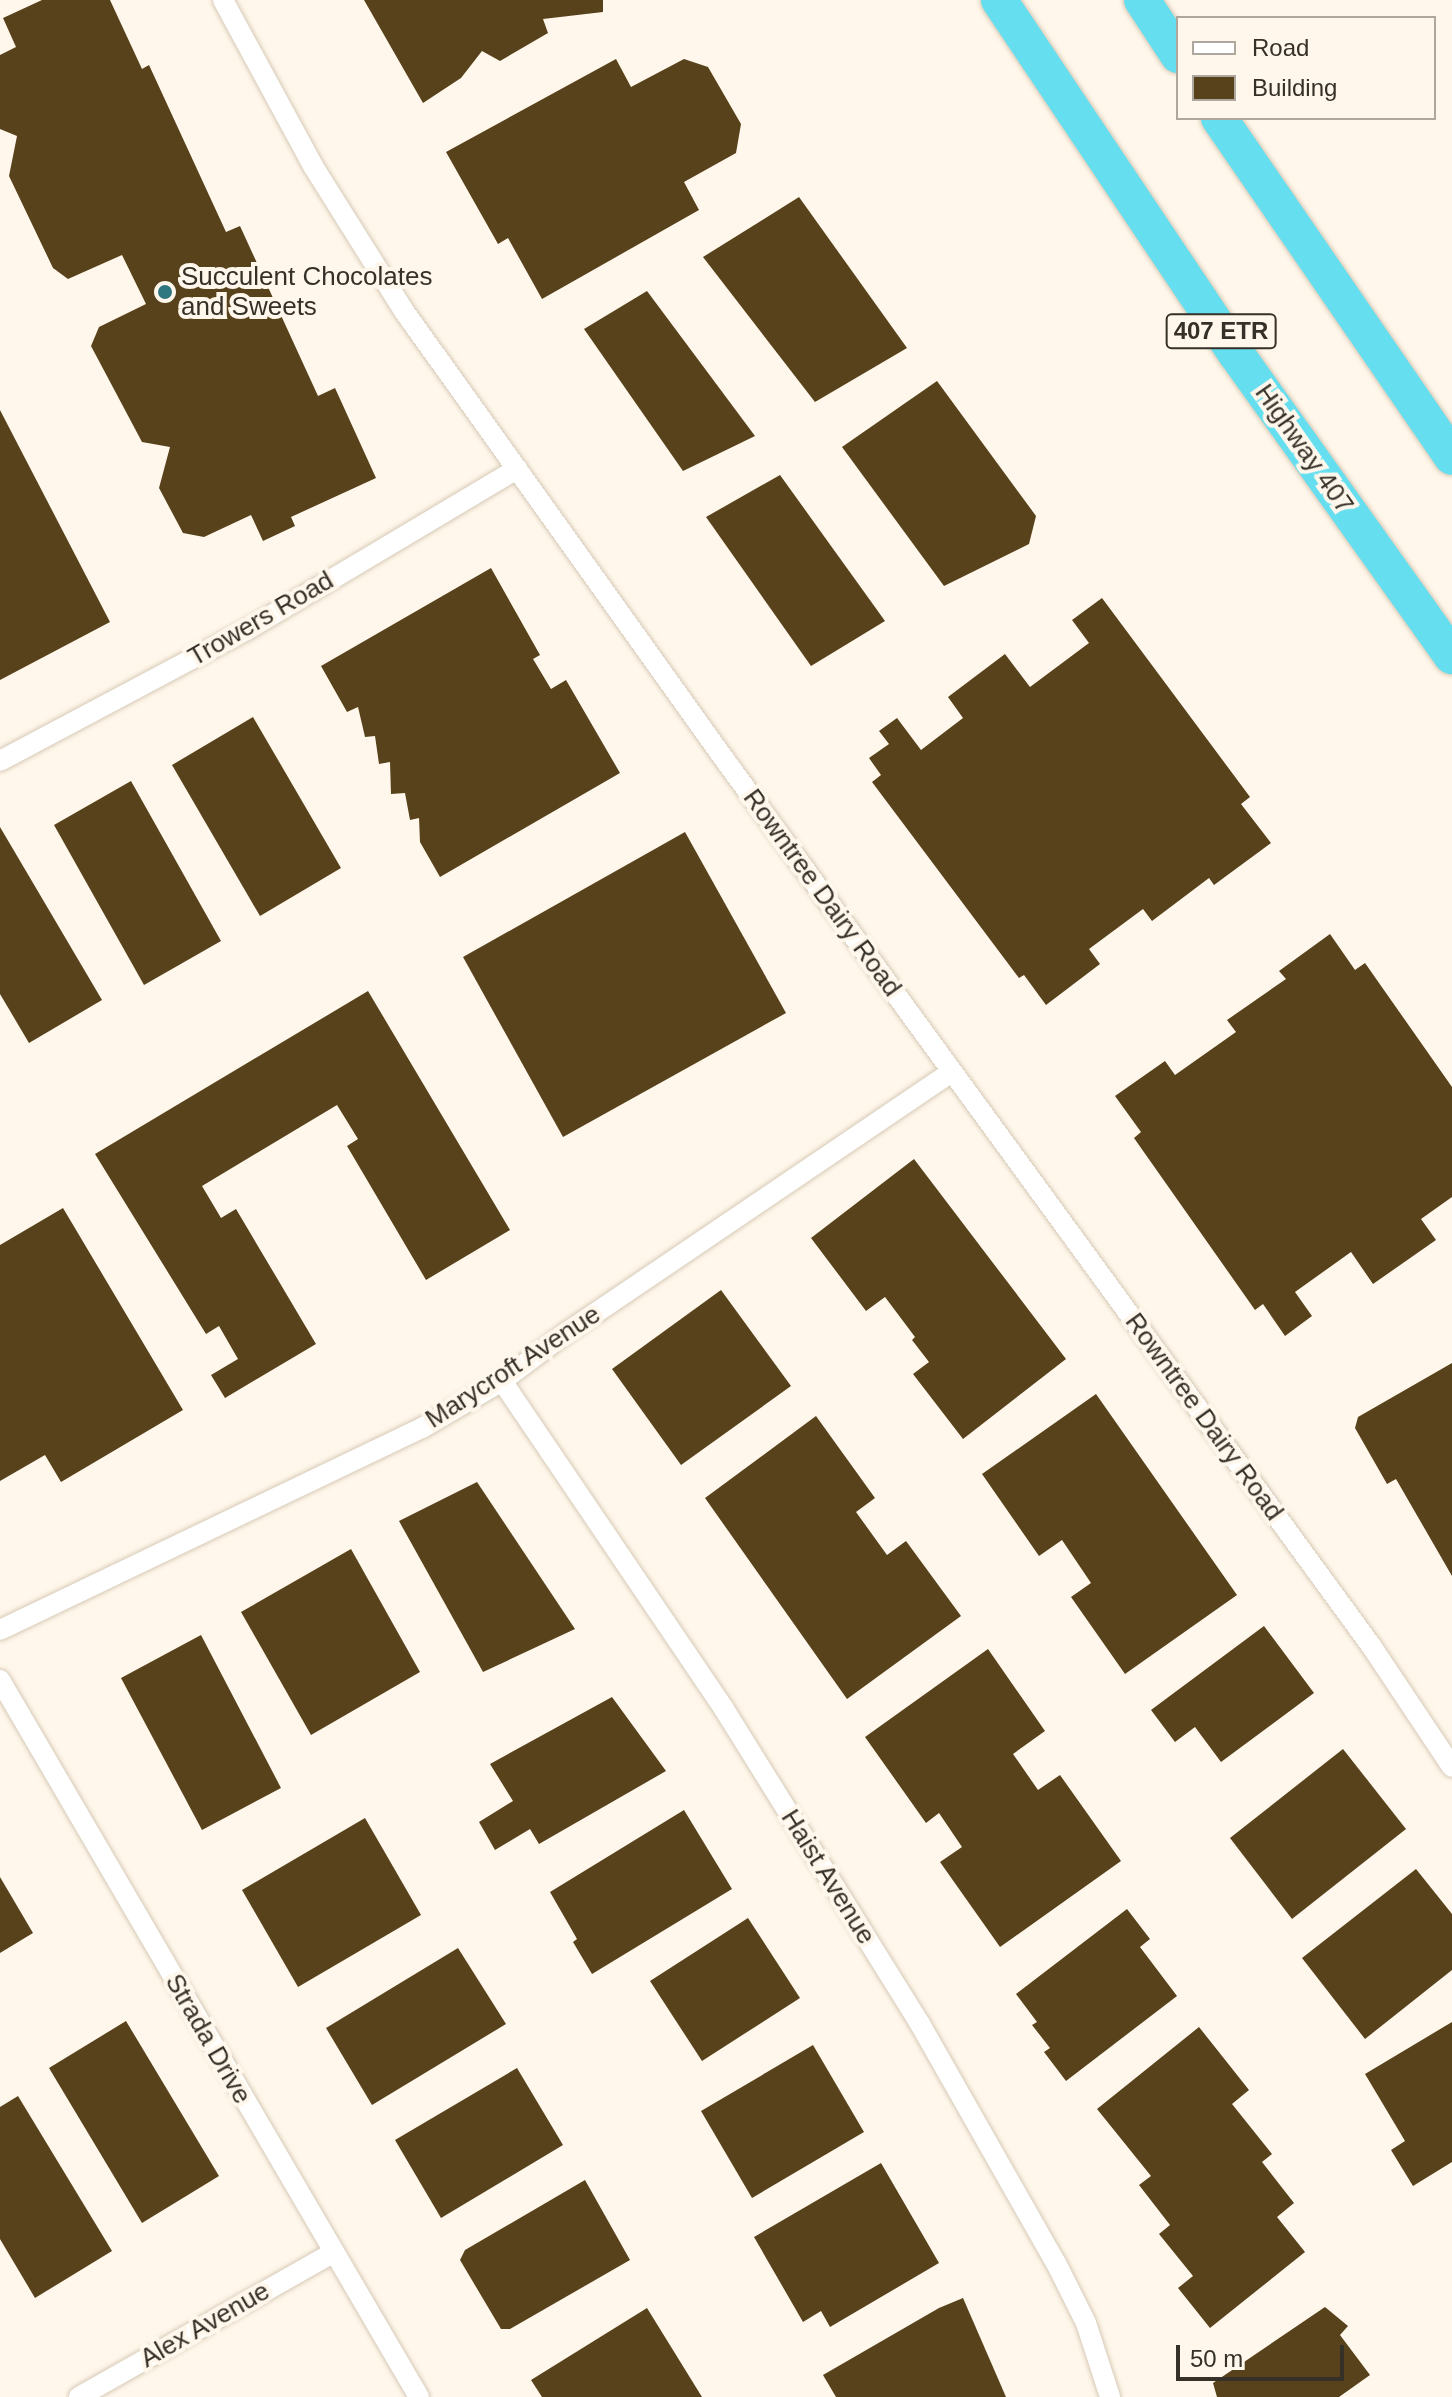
<!DOCTYPE html>
<style>
body{margin:0}
#map{position:relative;width:1452px;height:2397px;overflow:hidden;background:#fff7eb;font-family:Helvetica,sans-serif}
div>[style]{position:absolute}
[style*='--x']{left:calc(var(--x)*1px);top:calc(var(--y)*1px);width:calc(var(--w)*1px);rotate:calc(var(--a)*1deg)}
.building>*{inset:0;background:#58421b}
.roads{filter:drop-shadow(0 0 2px #d7cab7) drop-shadow(0 0 2px #d7cab7)}
.street>*{height:20px;margin:-10px;padding:0 10px;transform-origin:10px;border-radius:10px;background:#fff}
.highway>*{height:36px;margin:-18px;padding:0 18px;transform-origin:18px;border-radius:18px;background:#65dfef}
.dots>*{width:22px;height:22px;translate:-50% -50%;box-sizing:border-box;border:4px solid #fff7eb;border-radius:50%}
span{translate:-50% -50%;white-space:nowrap;text-align:center;line-height:1.15;-webkit-text-stroke:8px #fff7eb;paint-order:stroke}
.shield-label span{padding:2px 6px;background:#fff7eb;border:2px solid;border-radius:6px;-webkit-text-stroke-width:0}
.shield-label{font-size:24px;color:#353028;font-weight:700}
.poi-label{font-size:26px;color:#353028}
.left{translate:0 -50%;text-align:left}
.street-label{font-size:26px;color:#353028}
.legend{position:absolute;left:1176px;top:16px;width:260px;height:104px;box-sizing:border-box;background:#fff7eb;border:2px solid #aea79d;margin:0;padding:10px 14px;list-style:none;font-size:24px;color:#353028}
.legend li{display:flex;align-items:center;gap:16px;height:40px}
.legend b{width:40px;border:2px solid #aea79d}
.scale{position:absolute;left:1176px;top:2345px;width:168px;height:36px;box-sizing:border-box;border:4px solid #353028;border-top:0;padding-left:10px;font-size:24px;line-height:28px;white-space:nowrap;color:#353028;-webkit-text-stroke:6px #fff7eb;paint-order:stroke}
</style>
<div id="map">
<div class="building">
<div style="clip-path:polygon(42px 0,110px 0,142px 69px,149px 65px,226px 232px,240px 226px,318px 396px,335px 388px,376px 478px,291px 517px,295px 526px,263px 541px,251px 515px,204px 537px,183px 533px,159px 488px,170px 447px,142px 442px,91px 346px,99px 327px,146px 304px,122px 255px,68px 279px,53px 268px,9px 176px,17px 136px,0 129px,0 55px,16px 47px,3px 18px)"></div>
<div style="clip-path:polygon(364px 0,603px 0,603px 12px,543px 19px,548px 33px,500px 61px,482px 51px,461px 78px,423px 103px)"></div>
<div style="clip-path:polygon(616px 59px,631px 87px,684px 59px,708px 67px,741px 124px,736px 153px,684px 182px,699px 210px,542px 299px,508px 238px,498px 244px,446px 152px)"></div>
<div style="clip-path:polygon(799px 197px,907px 348px,815px 402px,703px 257px)"></div>
<div style="clip-path:polygon(647px 291px,755px 436px,683px 471px,584px 329px)"></div>
<div style="clip-path:polygon(937px 381px,1036px 516px,1029px 544px,944px 586px,842px 447px)"></div>
<div style="clip-path:polygon(0 410px,110px 622px,0 680px)"></div>
<div style="clip-path:polygon(780px 475px,885px 621px,811px 666px,706px 517px)"></div>
<div style="clip-path:polygon(491px 568px,540px 655px,533px 659px,551px 689px,566px 680px,620px 773px,440px 877px,420px 842px,419px 818px,410px 820px,405px 793px,391px 794px,390px 762px,379px 764px,375px 736px,365px 737px,358px 707px,347px 712px,321px 666px)"></div>
<div style="clip-path:polygon(1102px 598px,1250px 797px,1241px 804px,1271px 843px,1214px 885px,1209px 878px,1152px 921px,1143px 909px,1089px 949px,1100px 964px,1046px 1005px,1024px 975px,1019px 978px,872px 782px,881px 775px,869px 758px,889px 744px,879px 731px,897px 718px,921px 750px,963px 718px,948px 697px,1005px 654px,1030px 687px,1089px 643px,1072px 620px)"></div>
<div style="clip-path:polygon(253px 717px,341px 868px,260px 916px,172px 765px)"></div>
<div style="clip-path:polygon(131px 781px,221px 941px,144px 985px,54px 825px)"></div>
<div style="clip-path:polygon(0 827px,102px 1000px,29px 1043px,0 994px)"></div>
<div style="clip-path:polygon(685px 832px,786px 1013px,563px 1137px,463px 957px)"></div>
<div style="clip-path:polygon(1330px 934px,1355px 970px,1365px 963px,1452px 1087px,1452px 1197px,1421px 1219px,1436px 1240px,1373px 1284px,1351px 1252px,1295px 1292px,1312px 1316px,1285px 1336px,1263px 1304px,1255px 1310px,1134px 1138px,1141px 1132px,1115px 1096px,1165px 1061px,1175px 1075px,1236px 1032px,1227px 1020px,1286px 979px,1279px 971px)"></div>
<div style="clip-path:polygon(368px 991px,510px 1230px,426px 1280px,347px 1146px,358px 1139px,337px 1105px,202px 1186px,221px 1218px,236px 1209px,316px 1344px,225px 1398px,211px 1375px,238px 1359px,219px 1326px,206px 1334px,95px 1154px)"></div>
<div style="clip-path:polygon(914px 1159px,1066px 1359px,963px 1439px,913px 1374px,929px 1362px,912px 1340px,915px 1337px,885px 1297px,866px 1311px,811px 1238px)"></div>
<div style="clip-path:polygon(63px 1208px,183px 1410px,61px 1482px,45px 1455px,0 1481px,0 1245px)"></div>
<div style="clip-path:polygon(721px 1290px,791px 1386px,681px 1465px,612px 1369px)"></div>
<div style="clip-path:polygon(1452px 1363px,1452px 1576px,1396px 1479px,1387px 1484px,1355px 1428px,1358px 1417px)"></div>
<div style="clip-path:polygon(1096px 1394px,1237px 1595px,1125px 1674px,1071px 1597px,1091px 1583px,1062px 1540px,1039px 1556px,982px 1474px)"></div>
<div style="clip-path:polygon(816px 1416px,875px 1498px,856px 1512px,887px 1555px,906px 1541px,961px 1616px,847px 1699px,705px 1498px)"></div>
<div style="clip-path:polygon(477px 1482px,575px 1629px,483px 1672px,399px 1521px)"></div>
<div style="clip-path:polygon(351px 1549px,420px 1672px,311px 1735px,241px 1612px)"></div>
<div style="clip-path:polygon(1264px 1626px,1314px 1693px,1221px 1762px,1195px 1727px,1175px 1742px,1151px 1710px)"></div>
<div style="clip-path:polygon(201px 1635px,281px 1788px,202px 1830px,121px 1678px)"></div>
<div style="clip-path:polygon(988px 1649px,1045px 1731px,1013px 1754px,1038px 1790px,1060px 1775px,1121px 1861px,1000px 1947px,940px 1862px,962px 1847px,939px 1813px,926px 1823px,865px 1737px)"></div>
<div style="clip-path:polygon(612px 1697px,666px 1771px,539px 1844px,530px 1829px,495px 1850px,479px 1822px,513px 1801px,490px 1764px)"></div>
<div style="clip-path:polygon(1343px 1749px,1406px 1829px,1292px 1919px,1230px 1838px)"></div>
<div style="clip-path:polygon(684px 1810px,732px 1889px,592px 1974px,573px 1942px,577px 1939px,550px 1892px)"></div>
<div style="clip-path:polygon(365px 1818px,421px 1915px,298px 1987px,242px 1890px)"></div>
<div style="clip-path:polygon(1416px 1869px,1452px 1914px,1452px 1970px,1365px 2039px,1302px 1958px)"></div>
<div style="clip-path:polygon(0 1877px,33px 1933px,0 1953px)"></div>
<div style="clip-path:polygon(1127px 1909px,1150px 1939px,1140px 1947px,1177px 1996px,1066px 2081px,1044px 2052px,1050px 2048px,1032px 2025px,1037px 2022px,1016px 1994px)"></div>
<div style="clip-path:polygon(748px 1918px,800px 1998px,702px 2061px,650px 1981px)"></div>
<div style="clip-path:polygon(458px 1948px,506px 2024px,372px 2105px,326px 2028px)"></div>
<div style="clip-path:polygon(126px 2021px,219px 2176px,142px 2223px,49px 2068px)"></div>
<div style="clip-path:polygon(1452px 2022px,1452px 2162px,1413px 2186px,1391px 2150px,1405px 2141px,1365px 2074px)"></div>
<div style="clip-path:polygon(1199px 2027px,1249px 2090px,1232px 2104px,1272px 2154px,1262px 2162px,1294px 2203px,1277px 2217px,1305px 2252px,1210px 2328px,1178px 2288px,1193px 2276px,1159px 2234px,1170px 2225px,1139px 2185px,1151px 2176px,1097px 2109px)"></div>
<div style="clip-path:polygon(813px 2045px,864px 2132px,752px 2198px,701px 2111px)"></div>
<div style="clip-path:polygon(517px 2068px,563px 2145px,441px 2218px,395px 2140px)"></div>
<div style="clip-path:polygon(18px 2096px,112px 2251px,35px 2298px,0 2239px,0 2107px)"></div>
<div style="clip-path:polygon(881px 2163px,939px 2263px,830px 2327px,821px 2311px,803px 2322px,754px 2237px)"></div>
<div style="clip-path:polygon(585px 2180px,630px 2260px,510px 2329px,501px 2329px,460px 2260px,465px 2250px)"></div>
<div style="clip-path:polygon(963px 2298px,1006px 2397px,836px 2397px,823px 2375px,939px 2308px)"></div>
<div style="clip-path:polygon(1325px 2307px,1348px 2326px,1340px 2335px,1370px 2375px,1339px 2397px,1217px 2397px,1213px 2383px)"></div>
<div style="clip-path:polygon(647px 2308px,702px 2397px,542px 2397px,531px 2380px)"></div>
</div>
<div class="roads">
<div class="street">
<div style="--x:223;--y:0;--w:189;--a:61.5"></div>
<div style="--x:313;--y:166;--w:171;--a:57.9"></div>
<div style="--x:404;--y:311;--w:547;--a:54.45"></div>
<div style="--x:722;--y:756;--w:1103;--a:53.89"></div>
<div style="--x:1372;--y:1647;--w:144;--a:56.3"></div>
<div style="--x:0;--y:761;--w:277;--a:-28"></div>
<div style="--x:245;--y:631;--w:317;--a:-30.8"></div>
<div style="--x:502;--y:1381;--w:396;--a:55.9"></div>
<div style="--x:724;--y:1709;--w:371;--a:58.1"></div>
<div style="--x:920;--y:2024;--w:275;--a:60.4"></div>
<div style="--x:1056;--y:2263;--w:67;--a:63.4"></div>
<div style="--x:1086;--y:2323;--w:78;--a:72"></div>
<div style="--x:0;--y:1630;--w:468;--a:-25.6"></div>
<div style="--x:422;--y:1428;--w:93;--a:-30.4"></div>
<div style="--x:502;--y:1381;--w:80;--a:-36.9"></div>
<div style="--x:566;--y:1333;--w:466;--a:-34.1"></div>
<div style="--x:0;--y:1680;--w:830;--a:59.7"></div>
<div style="--x:79;--y:2397;--w:291;--a:-29.6"></div>
</div>
<div class="highway">
<div style="--x:999;--y:0;--w:427;--a:56.2"></div>
<div style="--x:1237;--y:355;--w:370;--a:54.5"></div>
<div style="--x:1142;--y:0;--w:66;--a:56.8"></div>
<div style="--x:1219;--y:118;--w:411;--a:55.5"></div>
</div>
</div>
<div class="dots">
<div style="left:165px;top:292px;background:#2f7780"></div>
</div>
<div class="shield-label">
<span style="left:1221px;top:331px">407 ETR</span>
</div>
<div class="poi-label">
<span class="left" style="left:181px;top:292px">Succulent Chocolates<br>and Sweets</span>
</div>
<div class="street-label">
<span style="left:1304px;top:449px;rotate:55deg">Highway 407</span>
<span style="left:261px;top:619px;rotate:-30deg">Trowers Road</span>
<span style="left:822px;top:893px;rotate:54deg">Rowntree Dairy Road</span>
<span style="left:513px;top:1367px;rotate:-33deg">Marycroft Avenue</span>
<span style="left:1204px;top:1417px;rotate:54deg">Rowntree Dairy Road</span>
<span style="left:828px;top:1877px;rotate:58deg">Haist Avenue</span>
<span style="left:208px;top:2039px;rotate:60deg">Strada Drive</span>
<span style="left:205px;top:2325px;rotate:-30deg">Alex Avenue</span>
</div>
<ul class="legend">
<li><b style="height:10px;background:#fff"></b>Road</li>
<li><b style="height:22px;background:#58421b"></b>Building</li>
</ul>
<div class="scale">50 m</div>
</div>
